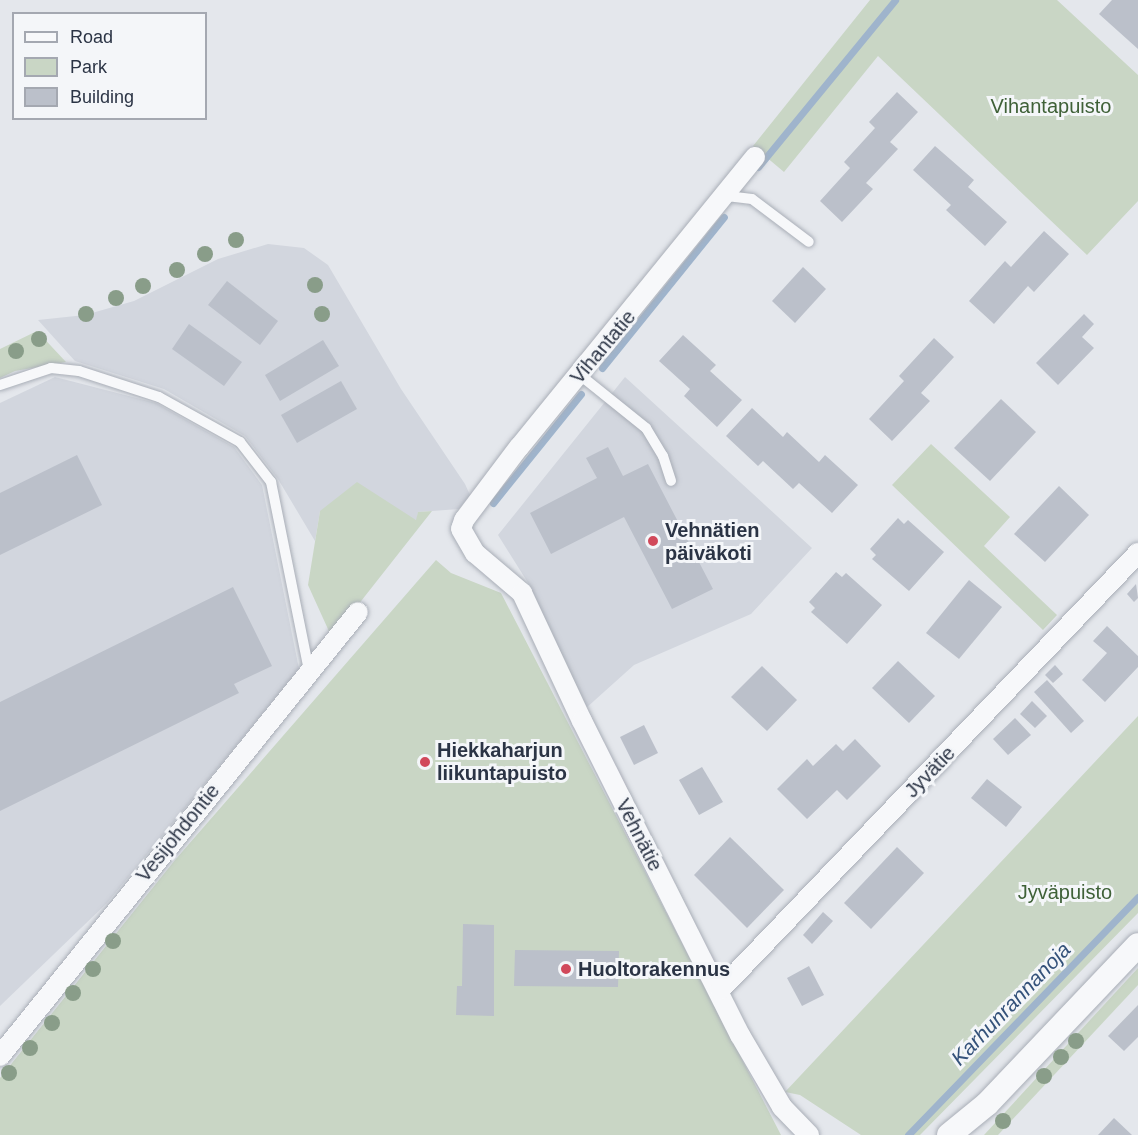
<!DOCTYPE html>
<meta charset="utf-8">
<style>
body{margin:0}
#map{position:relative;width:1138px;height:1135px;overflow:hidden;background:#e4e7ec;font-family:Arial,sans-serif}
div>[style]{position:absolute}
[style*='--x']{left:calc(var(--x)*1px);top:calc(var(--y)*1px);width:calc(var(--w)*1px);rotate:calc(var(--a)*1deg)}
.built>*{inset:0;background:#d2d6de}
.green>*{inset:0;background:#c9d6c5}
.stream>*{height:7px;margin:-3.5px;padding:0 3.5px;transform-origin:3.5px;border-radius:3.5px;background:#9fb4cc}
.building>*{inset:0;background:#bbc0ca}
.roads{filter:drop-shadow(0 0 2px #a9aeb7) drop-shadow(0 0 2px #a9aeb7)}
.service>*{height:10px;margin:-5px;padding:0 5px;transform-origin:5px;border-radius:5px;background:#f7f8fa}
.minor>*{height:20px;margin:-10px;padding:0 10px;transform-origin:10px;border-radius:10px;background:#f7f8fa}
.tertiary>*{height:24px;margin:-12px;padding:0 12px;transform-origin:12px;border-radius:12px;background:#f7f8fa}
.trees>*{width:16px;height:16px;margin:-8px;border-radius:50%;background:#899d89}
.dots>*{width:16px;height:16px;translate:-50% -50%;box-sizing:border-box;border:3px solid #f4f6f9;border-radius:50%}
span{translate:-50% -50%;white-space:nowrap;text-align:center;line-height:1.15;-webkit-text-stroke:6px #f4f6f9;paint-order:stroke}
.park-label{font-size:20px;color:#3f6138}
.street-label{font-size:20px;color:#2b3445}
.poi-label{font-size:20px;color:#2b3445;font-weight:700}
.left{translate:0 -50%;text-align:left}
.water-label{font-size:21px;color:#34527a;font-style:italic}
.legend{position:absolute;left:12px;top:12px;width:195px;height:108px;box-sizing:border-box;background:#f4f6f9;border:2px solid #a4a8b1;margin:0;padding:8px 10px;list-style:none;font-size:18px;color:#2b3445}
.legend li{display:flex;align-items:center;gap:12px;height:30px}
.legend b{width:30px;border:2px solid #a4a8b1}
</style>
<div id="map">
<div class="built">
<div style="clip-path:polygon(268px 244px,304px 248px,328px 265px,401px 389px,465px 484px,470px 495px,459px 509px,418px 512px,417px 520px,320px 511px,315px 541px,278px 479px,245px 436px,164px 389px,75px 361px,38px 320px,85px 315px,134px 301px,218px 259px)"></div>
<div style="clip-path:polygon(55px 377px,156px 403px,234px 447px,262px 485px,299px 669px,107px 903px,0 1006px,0 403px)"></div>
<div style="clip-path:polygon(625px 377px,812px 548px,751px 614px,634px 665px,585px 709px,530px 586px,498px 535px)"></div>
</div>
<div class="green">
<div style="clip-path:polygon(870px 0,1057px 0,1138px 75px,1138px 201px,1087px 255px,878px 56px,784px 172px,753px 146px)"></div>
<div style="clip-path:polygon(37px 331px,66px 362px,15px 371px,0 378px,0 349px)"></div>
<div style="clip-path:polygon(931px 444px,1010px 517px,984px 546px,1057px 615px,1043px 630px,892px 485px)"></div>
<div style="clip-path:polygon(357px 482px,416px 520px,418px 512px,432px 511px,332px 638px,308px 585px,320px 511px)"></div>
<div style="clip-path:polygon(436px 560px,451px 573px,501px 593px,781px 1135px,0 1135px,0 1078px,175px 860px)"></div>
<div style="clip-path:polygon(1138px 716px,1138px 913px,920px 1135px,861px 1135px,800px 1095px,785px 1092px)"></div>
<div style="clip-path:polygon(1138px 968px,1138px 985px,998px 1135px,984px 1135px)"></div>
</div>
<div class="stream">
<div style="--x:758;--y:167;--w:216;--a:-50.6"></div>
<div style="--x:602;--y:368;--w:194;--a:-51.1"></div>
<div style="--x:493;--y:503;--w:140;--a:-51.1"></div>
<div style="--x:908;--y:1135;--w:331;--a:-46"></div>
</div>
<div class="building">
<div style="clip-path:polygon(1112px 0,1138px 0,1138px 49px,1099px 14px)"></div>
<div style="clip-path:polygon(897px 92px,918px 112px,890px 142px,898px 149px,866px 183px,873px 189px,842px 222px,820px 201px,850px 168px,844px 162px,875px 128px,869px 122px)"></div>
<div style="clip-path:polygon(935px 146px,974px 180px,968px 187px,1007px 222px,985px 246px,946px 210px,951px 205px,913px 170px)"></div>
<div style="clip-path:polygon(1044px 231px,1069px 254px,1034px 292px,1028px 286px,994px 324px,969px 301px,1005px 261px,1011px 267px)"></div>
<div style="clip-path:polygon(803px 267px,826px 289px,795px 323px,772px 301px)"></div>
<div style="clip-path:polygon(227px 281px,278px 321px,260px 345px,208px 305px)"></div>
<div style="clip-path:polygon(1084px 314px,1094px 324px,1082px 337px,1094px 348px,1058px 385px,1036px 363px)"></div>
<div style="clip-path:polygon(189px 324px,242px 362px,224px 386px,172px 349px)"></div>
<div style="clip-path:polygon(683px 335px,716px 365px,710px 371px,742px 400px,717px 427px,684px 396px,690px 389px,659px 361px)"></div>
<div style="clip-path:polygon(934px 338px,954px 357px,921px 393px,930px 401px,892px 441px,869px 419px,904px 381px,899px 376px)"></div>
<div style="clip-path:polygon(323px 340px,339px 366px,280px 401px,265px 375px)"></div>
<div style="clip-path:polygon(341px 381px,357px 409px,297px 443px,281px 415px)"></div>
<div style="clip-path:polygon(1001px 399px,1036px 432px,990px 481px,954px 448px)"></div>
<div style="clip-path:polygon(752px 408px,783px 437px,787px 432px,819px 462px,825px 455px,858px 485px,832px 513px,799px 483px,793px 489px,763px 461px,758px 466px,726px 436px)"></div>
<div style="clip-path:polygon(608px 447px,623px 476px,648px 464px,713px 589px,672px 609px,624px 517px,551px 554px,530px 513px,597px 478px,586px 458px)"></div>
<div style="clip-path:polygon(77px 455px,102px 505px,0 555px,0 493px)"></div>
<div style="clip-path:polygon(1059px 486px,1089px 515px,1045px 562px,1014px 534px)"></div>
<div style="clip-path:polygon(898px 518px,904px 524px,908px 520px,944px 552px,909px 591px,872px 559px,876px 555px,870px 549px)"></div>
<div style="clip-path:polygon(836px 572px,842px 577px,846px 573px,882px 605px,847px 644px,811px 612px,815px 608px,809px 602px)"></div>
<div style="clip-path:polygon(969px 580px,1002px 607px,959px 659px,926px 633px)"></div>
<div style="clip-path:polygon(1136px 584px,1138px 598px,1134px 602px,1127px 594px)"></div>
<div style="clip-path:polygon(233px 587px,272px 666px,234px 684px,239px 693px,0 811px,0 702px)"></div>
<div style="clip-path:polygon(1107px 626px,1138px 656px,1138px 667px,1105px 702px,1082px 680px,1107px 653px,1093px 641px)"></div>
<div style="clip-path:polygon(898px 661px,935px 696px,909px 723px,872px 688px)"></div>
<div style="clip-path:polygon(1055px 665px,1063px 674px,1053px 683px,1045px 675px)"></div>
<div style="clip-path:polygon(762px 666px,797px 700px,767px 731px,731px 697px)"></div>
<div style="clip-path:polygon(1047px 680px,1084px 721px,1071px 733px,1034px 692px)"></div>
<div style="clip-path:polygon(1032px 701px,1047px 716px,1035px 728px,1020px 714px)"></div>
<div style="clip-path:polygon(1015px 718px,1031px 735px,1008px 755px,993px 739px)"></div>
<div style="clip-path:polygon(644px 725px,658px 753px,634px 765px,620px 737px)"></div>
<div style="clip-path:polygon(855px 739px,881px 766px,847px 800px,837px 790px,807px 819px,777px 789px,807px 759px,813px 766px,836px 744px,843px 751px)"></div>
<div style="clip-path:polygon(702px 767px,723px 802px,699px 815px,679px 780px)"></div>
<div style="clip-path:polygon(987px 779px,1022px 807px,1006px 827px,971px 798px)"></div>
<div style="clip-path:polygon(730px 837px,784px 890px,747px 928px,694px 875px)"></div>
<div style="clip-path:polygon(897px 847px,924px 873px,871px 929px,844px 903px)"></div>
<div style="clip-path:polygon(823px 912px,833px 921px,812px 944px,803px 935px)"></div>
<div style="clip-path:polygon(463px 924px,494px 925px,494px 1016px,456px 1015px,457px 986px,462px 986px)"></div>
<div style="clip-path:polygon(515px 950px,619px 951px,618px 987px,514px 986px)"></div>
<div style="clip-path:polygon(809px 966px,824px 995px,802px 1006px,787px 978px)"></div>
<div style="clip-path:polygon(1138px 1005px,1138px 1037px,1124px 1051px,1108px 1036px)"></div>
<div style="clip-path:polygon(1114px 1118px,1132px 1135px,1098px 1135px)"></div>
</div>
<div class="roads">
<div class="service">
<div style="--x:727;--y:196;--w:25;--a:7"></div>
<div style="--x:752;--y:199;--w:71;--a:37"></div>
<div style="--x:580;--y:375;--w:85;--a:38.8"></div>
<div style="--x:646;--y:428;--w:33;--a:59"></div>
<div style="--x:663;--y:456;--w:26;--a:72"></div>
<div style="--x:0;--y:385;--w:54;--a:-18.4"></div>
<div style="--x:51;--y:368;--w:28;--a:6"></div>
<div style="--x:79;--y:371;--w:84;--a:18"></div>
<div style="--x:159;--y:397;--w:93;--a:29.1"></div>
<div style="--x:240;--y:442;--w:51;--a:52.2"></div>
<div style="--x:271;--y:482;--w:193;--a:78.6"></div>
</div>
<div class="minor">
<div style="--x:755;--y:157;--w:374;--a:129.1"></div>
<div style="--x:519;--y:447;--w:91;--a:127"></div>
<div style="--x:464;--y:520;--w:9;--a:108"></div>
<div style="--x:461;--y:529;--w:28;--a:60"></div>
<div style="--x:475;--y:553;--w:62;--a:40.4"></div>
<div style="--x:522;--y:593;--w:141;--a:64.9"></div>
<div style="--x:582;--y:721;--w:352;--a:63.3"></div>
<div style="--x:740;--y:1035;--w:83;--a:59.7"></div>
<div style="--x:782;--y:1107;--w:39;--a:46"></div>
<div style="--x:720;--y:990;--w:605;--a:-46.27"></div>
<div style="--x:0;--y:1056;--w:570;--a:-51.12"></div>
</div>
<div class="tertiary">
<div style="--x:949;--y:1135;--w:49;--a:-39.2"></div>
<div style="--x:987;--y:1104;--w:219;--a:-46.5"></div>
</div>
</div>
<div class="trees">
<div style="left:236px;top:240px"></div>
<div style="left:205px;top:254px"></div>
<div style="left:177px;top:270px"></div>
<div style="left:315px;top:285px"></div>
<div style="left:143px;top:286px"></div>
<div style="left:116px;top:298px"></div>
<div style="left:86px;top:314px"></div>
<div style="left:322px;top:314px"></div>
<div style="left:39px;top:339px"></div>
<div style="left:16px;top:351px"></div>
<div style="left:113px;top:941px"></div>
<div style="left:93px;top:969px"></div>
<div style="left:73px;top:993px"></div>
<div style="left:52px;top:1023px"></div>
<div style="left:1076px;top:1041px"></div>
<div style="left:30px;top:1048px"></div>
<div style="left:1061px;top:1057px"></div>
<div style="left:9px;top:1073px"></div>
<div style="left:1044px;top:1076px"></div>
<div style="left:1003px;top:1121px"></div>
</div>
<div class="dots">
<div style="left:653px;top:541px;background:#d1495b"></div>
<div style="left:425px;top:762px;background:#d1495b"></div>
<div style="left:566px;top:969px;background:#d1495b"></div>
</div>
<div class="park-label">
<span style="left:1051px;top:106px">Vihantapuisto</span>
<span style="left:1065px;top:892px">Jyväpuisto</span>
</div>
<div class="street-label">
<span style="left:603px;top:347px;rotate:-50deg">Vihantatie</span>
<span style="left:930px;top:772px;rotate:-46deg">Jyvätie</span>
<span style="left:178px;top:833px;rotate:-51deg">Vesijohdontie</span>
<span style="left:639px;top:835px;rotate:63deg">Vehnätie</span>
</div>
<div class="poi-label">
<span class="left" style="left:665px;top:542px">Vehnätien<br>päiväkoti</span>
<span class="left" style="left:437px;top:762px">Hiekkaharjun<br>liikuntapuisto</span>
<span class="left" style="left:578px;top:969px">Huoltorakennus</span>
</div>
<div class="water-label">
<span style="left:1011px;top:1004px;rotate:-46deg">Karhunrannanoja</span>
</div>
<ul class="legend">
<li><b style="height:8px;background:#f7f8fa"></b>Road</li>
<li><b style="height:16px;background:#c9d6c5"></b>Park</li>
<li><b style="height:16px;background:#bbc0ca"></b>Building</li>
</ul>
</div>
